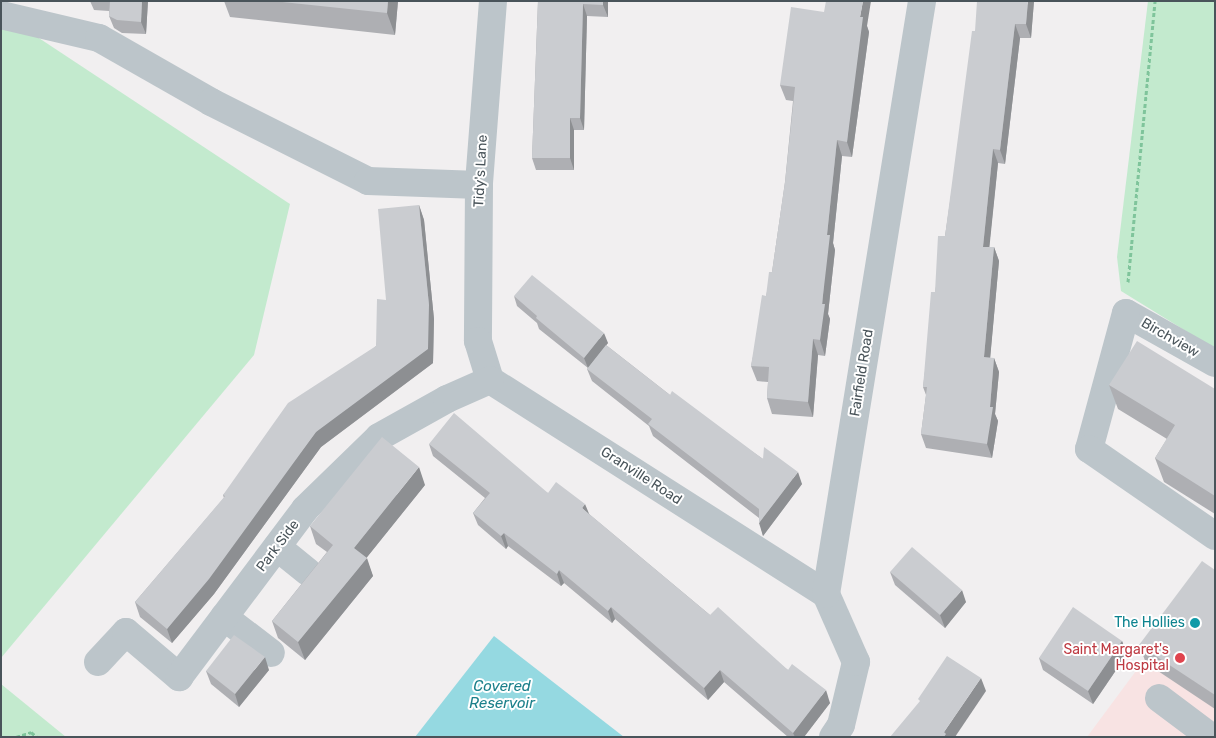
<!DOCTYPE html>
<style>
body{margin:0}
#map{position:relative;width:1216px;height:738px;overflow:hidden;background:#f1eff0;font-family:Rubik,sans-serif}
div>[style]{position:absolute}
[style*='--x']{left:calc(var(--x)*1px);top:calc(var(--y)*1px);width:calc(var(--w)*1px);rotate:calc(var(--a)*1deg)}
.medical>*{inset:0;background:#f8e3e3}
.green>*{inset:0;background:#c3eace}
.water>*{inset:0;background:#95d9e1}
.path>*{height:3px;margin-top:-1.5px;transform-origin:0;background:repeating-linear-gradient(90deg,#7fc49b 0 4px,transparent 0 6.5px)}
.minor>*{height:28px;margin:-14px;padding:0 14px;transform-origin:14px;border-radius:14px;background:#bcc5ca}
.wall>*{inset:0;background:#aeafb3}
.shaded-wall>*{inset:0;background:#8d8f92}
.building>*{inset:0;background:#caccd0}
.dots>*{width:14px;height:14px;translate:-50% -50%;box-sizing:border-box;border:2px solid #fff;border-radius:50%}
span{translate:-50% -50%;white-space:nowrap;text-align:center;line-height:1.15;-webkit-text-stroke:4px #fff;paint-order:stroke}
.street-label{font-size:14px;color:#49545a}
.culture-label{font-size:14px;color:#0d838f}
.right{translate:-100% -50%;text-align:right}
.health-label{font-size:14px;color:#be3a42}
.water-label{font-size:15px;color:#1c808b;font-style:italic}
.frame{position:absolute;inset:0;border:2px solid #49545a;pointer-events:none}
</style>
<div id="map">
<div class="medical">
<div style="clip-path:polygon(1207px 575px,1215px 580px,1215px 737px,1087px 737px)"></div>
</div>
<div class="green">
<div style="clip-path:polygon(1148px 1px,1215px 1px,1215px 349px,1121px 291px,1117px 257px)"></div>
<div style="clip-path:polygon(1px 13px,290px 204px,254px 355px,1px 658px)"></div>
<div style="clip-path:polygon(1px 684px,66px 737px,1px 737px)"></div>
</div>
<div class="water">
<div style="clip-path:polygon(494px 636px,624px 737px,415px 737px)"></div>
</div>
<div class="path">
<div style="--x:1128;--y:282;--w:282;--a:-84.5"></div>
<div style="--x:16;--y:737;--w:16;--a:-18"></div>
<div style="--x:31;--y:732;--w:8;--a:40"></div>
</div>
<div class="minor">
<div style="--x:493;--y:1;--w:185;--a:94.4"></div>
<div style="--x:479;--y:185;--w:156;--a:90.4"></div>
<div style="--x:478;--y:341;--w:41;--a:72.9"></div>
<div style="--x:490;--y:380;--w:398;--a:32.5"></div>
<div style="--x:1;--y:15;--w:101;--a:13.2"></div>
<div style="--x:99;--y:38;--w:129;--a:29.7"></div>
<div style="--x:211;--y:102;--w:176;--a:26.7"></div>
<div style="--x:368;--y:181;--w:111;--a:2.1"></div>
<div style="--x:1215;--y:363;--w:102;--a:-150.7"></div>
<div style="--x:1126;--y:313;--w:141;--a:105.2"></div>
<div style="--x:1089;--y:449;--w:153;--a:34.6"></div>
<div style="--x:277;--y:547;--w:40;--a:39"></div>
<div style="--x:224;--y:617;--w:59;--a:37.5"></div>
<div style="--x:98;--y:662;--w:41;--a:-47"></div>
<div style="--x:126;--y:632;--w:70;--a:40.3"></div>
<div style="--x:179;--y:677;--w:210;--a:-53.1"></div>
<div style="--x:305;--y:509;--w:103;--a:-44.2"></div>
<div style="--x:379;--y:437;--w:78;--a:-29.2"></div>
<div style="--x:447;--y:399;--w:47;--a:-23.8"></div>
<div style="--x:1159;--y:698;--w:65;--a:36.9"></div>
<div style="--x:833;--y:737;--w:14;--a:-56"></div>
<div style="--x:841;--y:725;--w:65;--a:-76.6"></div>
<div style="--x:856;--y:662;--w:74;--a:-113.8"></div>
<div style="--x:826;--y:594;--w:601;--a:-80.8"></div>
</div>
<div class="wall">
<div style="clip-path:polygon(90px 1px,148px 1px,146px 34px,122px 33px,114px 28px,109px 16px,109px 11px,94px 10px)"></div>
<div style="clip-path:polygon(224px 1px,398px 1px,395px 35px,230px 17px)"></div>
<div style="clip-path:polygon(538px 1px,608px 1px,608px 17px,587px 16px,584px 130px,574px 130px,574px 170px,536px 170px,532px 158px)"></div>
<div style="clip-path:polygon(1034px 1px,1031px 38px,1020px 38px,1005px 164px,998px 163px,989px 247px,994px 247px,999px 261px,990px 358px,994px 358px,999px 372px,995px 414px,998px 421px,992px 458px,926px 448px,921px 434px,926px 395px,923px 387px,935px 292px,945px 236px,975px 31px)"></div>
<div style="clip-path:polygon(824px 12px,867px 26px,869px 32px,852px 157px,842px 156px,833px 243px,835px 250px,828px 314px,830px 319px,825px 356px,818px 355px,813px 417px,772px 414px,767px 398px,768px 382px,757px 381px,751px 366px,766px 296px,772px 272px,785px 182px,793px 101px,786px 100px,780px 85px)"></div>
<div style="clip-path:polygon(419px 205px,424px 220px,434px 319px,433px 363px,321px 447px,214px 594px,172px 643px,140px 617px,135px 602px,224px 498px,223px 495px,376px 346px,386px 300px)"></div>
<div style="clip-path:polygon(514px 296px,608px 343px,606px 345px,670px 395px,763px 459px,802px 484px,763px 536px,759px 518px,653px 436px,649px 426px,592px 381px,587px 369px,588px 368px,539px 329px,537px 323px,517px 306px)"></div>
<div style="clip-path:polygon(1109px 385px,1215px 389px,1215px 514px,1164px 482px,1155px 458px,1167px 439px,1118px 409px)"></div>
<div style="clip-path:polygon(429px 444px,548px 493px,589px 514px,710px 615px,788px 670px,830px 703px,804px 737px,788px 737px,724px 682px,708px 700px,615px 619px,612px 623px,564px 583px,561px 586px,508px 546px,506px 549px,478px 525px,473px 513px,485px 498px,433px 456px)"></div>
<div style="clip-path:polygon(425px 485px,366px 558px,373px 576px,305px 660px,278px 638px,272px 621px,327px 552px,316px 544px,310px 526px)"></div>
<div style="clip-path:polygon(1215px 570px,1215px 709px,1146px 663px,1139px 645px)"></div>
<div style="clip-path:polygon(890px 572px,966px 602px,945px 628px,895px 585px)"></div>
<div style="clip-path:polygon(1122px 641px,1127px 654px,1093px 704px,1043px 670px,1039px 658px)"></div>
<div style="clip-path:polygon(269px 670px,239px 707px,211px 684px,206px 671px)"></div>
</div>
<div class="shaded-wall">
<div style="clip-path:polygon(142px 1px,148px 1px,146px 34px,141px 22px)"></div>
<div style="clip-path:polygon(388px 1px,398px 1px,395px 35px,387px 13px)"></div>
<div style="clip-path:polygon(603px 1px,608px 1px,608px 17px,603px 5px)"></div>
<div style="clip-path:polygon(863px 1px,871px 1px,867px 26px,869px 32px,852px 157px,847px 142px,860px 17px)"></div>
<div style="clip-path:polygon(1028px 1px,1034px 1px,1031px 38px,1026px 24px)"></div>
<div style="clip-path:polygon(583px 4px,587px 16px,584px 130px,580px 118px)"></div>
<div style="clip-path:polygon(1015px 24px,1020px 38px,1005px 164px,1000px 150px)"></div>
<div style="clip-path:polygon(570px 118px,574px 130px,574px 170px,570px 158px)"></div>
<div style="clip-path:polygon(837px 140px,842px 156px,833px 243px,835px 250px,828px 314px,830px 319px,825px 356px,820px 340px,827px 235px)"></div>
<div style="clip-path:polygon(993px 149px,998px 163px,988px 261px,983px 247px)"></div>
<div style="clip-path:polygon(419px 205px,424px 220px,434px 319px,433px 363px,321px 447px,214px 594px,172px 643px,167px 629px,316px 432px,429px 305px)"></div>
<div style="clip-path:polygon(994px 247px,999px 261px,989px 371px,984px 357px)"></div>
<div style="clip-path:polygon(604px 333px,608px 343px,588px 368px,584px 358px)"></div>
<div style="clip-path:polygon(813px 339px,818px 355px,813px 417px,808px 402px)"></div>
<div style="clip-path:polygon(994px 358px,999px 372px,995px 414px,998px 421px,992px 458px,987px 444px)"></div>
<div style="clip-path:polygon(419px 467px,425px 485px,360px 566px,354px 548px)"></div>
<div style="clip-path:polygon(798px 472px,802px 484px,763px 536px,759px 523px)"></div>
<div style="clip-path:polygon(585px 504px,590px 516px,582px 508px)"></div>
<div style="clip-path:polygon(504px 533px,508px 546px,506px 549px,501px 536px)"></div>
<div style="clip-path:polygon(367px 558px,373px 576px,305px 660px,298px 642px)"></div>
<div style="clip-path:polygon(559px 570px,564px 583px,561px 586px,557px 574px)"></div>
<div style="clip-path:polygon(962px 590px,966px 602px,945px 628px,940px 615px)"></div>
<div style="clip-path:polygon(611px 607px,615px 619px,612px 623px,608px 611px)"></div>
<div style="clip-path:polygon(1122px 641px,1127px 654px,1093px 704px,1088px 691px)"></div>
<div style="clip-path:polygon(265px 657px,269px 670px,239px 707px,235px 694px)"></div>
<div style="clip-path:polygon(720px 670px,724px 682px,708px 700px,704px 688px)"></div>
<div style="clip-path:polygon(981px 678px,986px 691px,955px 737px,944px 737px,944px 732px)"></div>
<div style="clip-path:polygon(826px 690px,830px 703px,804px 737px,795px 737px,793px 733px)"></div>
</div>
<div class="building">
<div style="clip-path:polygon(110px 1px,142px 1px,141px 22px,117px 20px,109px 16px)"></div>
<div style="clip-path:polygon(273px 1px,388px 1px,387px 13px)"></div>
<div style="clip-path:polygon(538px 1px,603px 1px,603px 5px,583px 4px,580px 118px,570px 118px,570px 158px,532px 158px)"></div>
<div style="clip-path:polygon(826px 1px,863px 1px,860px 17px,863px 17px,847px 142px,837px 140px,827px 235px,830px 235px,822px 304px,825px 304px,820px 340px,813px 339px,808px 402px,767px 398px,769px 367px,751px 366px,762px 295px,766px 296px,769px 272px,772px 272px,785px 182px,795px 87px,780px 85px,791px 7px,824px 12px)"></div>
<div style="clip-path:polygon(977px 1px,1028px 1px,1026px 24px,1015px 24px,1000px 150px,993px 149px,983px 247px,994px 247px,984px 357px,994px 358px,990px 407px,993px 407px,987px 444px,921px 434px,927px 387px,923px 387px,931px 292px,935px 292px,938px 236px,945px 236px,972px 31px,975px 31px)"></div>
<div style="clip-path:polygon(419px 205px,429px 305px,428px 349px,316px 432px,209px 579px,167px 629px,135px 602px,225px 496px,223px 495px,288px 403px,376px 346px,377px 299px,386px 300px,378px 209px)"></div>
<div style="clip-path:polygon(532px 275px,604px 333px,584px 358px,536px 318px,537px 316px,514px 296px)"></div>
<div style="clip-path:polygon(1137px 341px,1215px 389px,1215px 496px,1155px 458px,1175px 425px,1109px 385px)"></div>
<div style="clip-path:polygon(606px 345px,670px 395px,672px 391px,763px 459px,764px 447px,798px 472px,759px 523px,759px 509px,648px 424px,652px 419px,587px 369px)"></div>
<div style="clip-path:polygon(454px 413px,548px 493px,556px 482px,585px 504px,582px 508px,710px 615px,718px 607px,788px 670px,792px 664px,826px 690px,793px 733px,720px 670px,704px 688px,611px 607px,608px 611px,559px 570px,557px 574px,504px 533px,501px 536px,473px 513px,490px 493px,429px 444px)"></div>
<div style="clip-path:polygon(382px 437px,419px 467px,354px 548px,367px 558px,298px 642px,272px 621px,333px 545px,310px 526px)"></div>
<div style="clip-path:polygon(912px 547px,962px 590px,940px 615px,890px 572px)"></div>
<div style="clip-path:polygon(1202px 561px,1215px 570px,1215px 695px,1139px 645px)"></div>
<div style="clip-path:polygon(1073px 607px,1122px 641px,1088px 691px,1039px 658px)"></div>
<div style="clip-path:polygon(234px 635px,265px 657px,235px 694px,206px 671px)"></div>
<div style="clip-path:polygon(947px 656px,981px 678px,944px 732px,946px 734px,944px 737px,890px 737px,920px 701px,918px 699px)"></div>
</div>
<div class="dots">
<div style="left:1195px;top:623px;background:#0f9aa8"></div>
<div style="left:1180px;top:658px;background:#e0444e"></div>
</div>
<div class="street-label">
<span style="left:481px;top:171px;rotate:-87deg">Tidy's Lane</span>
<span style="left:1170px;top:338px;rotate:30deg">Birchview</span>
<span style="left:862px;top:373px;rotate:-81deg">Fairfield Road</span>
<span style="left:641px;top:476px;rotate:33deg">Granville Road</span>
<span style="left:278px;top:546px;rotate:-53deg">Park Side</span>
</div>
<div class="culture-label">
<span class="right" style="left:1185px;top:623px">The Hollies</span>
</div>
<div class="health-label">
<span class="right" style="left:1169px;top:658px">Saint Margaret's<br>Hospital</span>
</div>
<div class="water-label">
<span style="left:502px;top:695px">Covered<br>Reservoir</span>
</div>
<div class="frame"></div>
</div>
